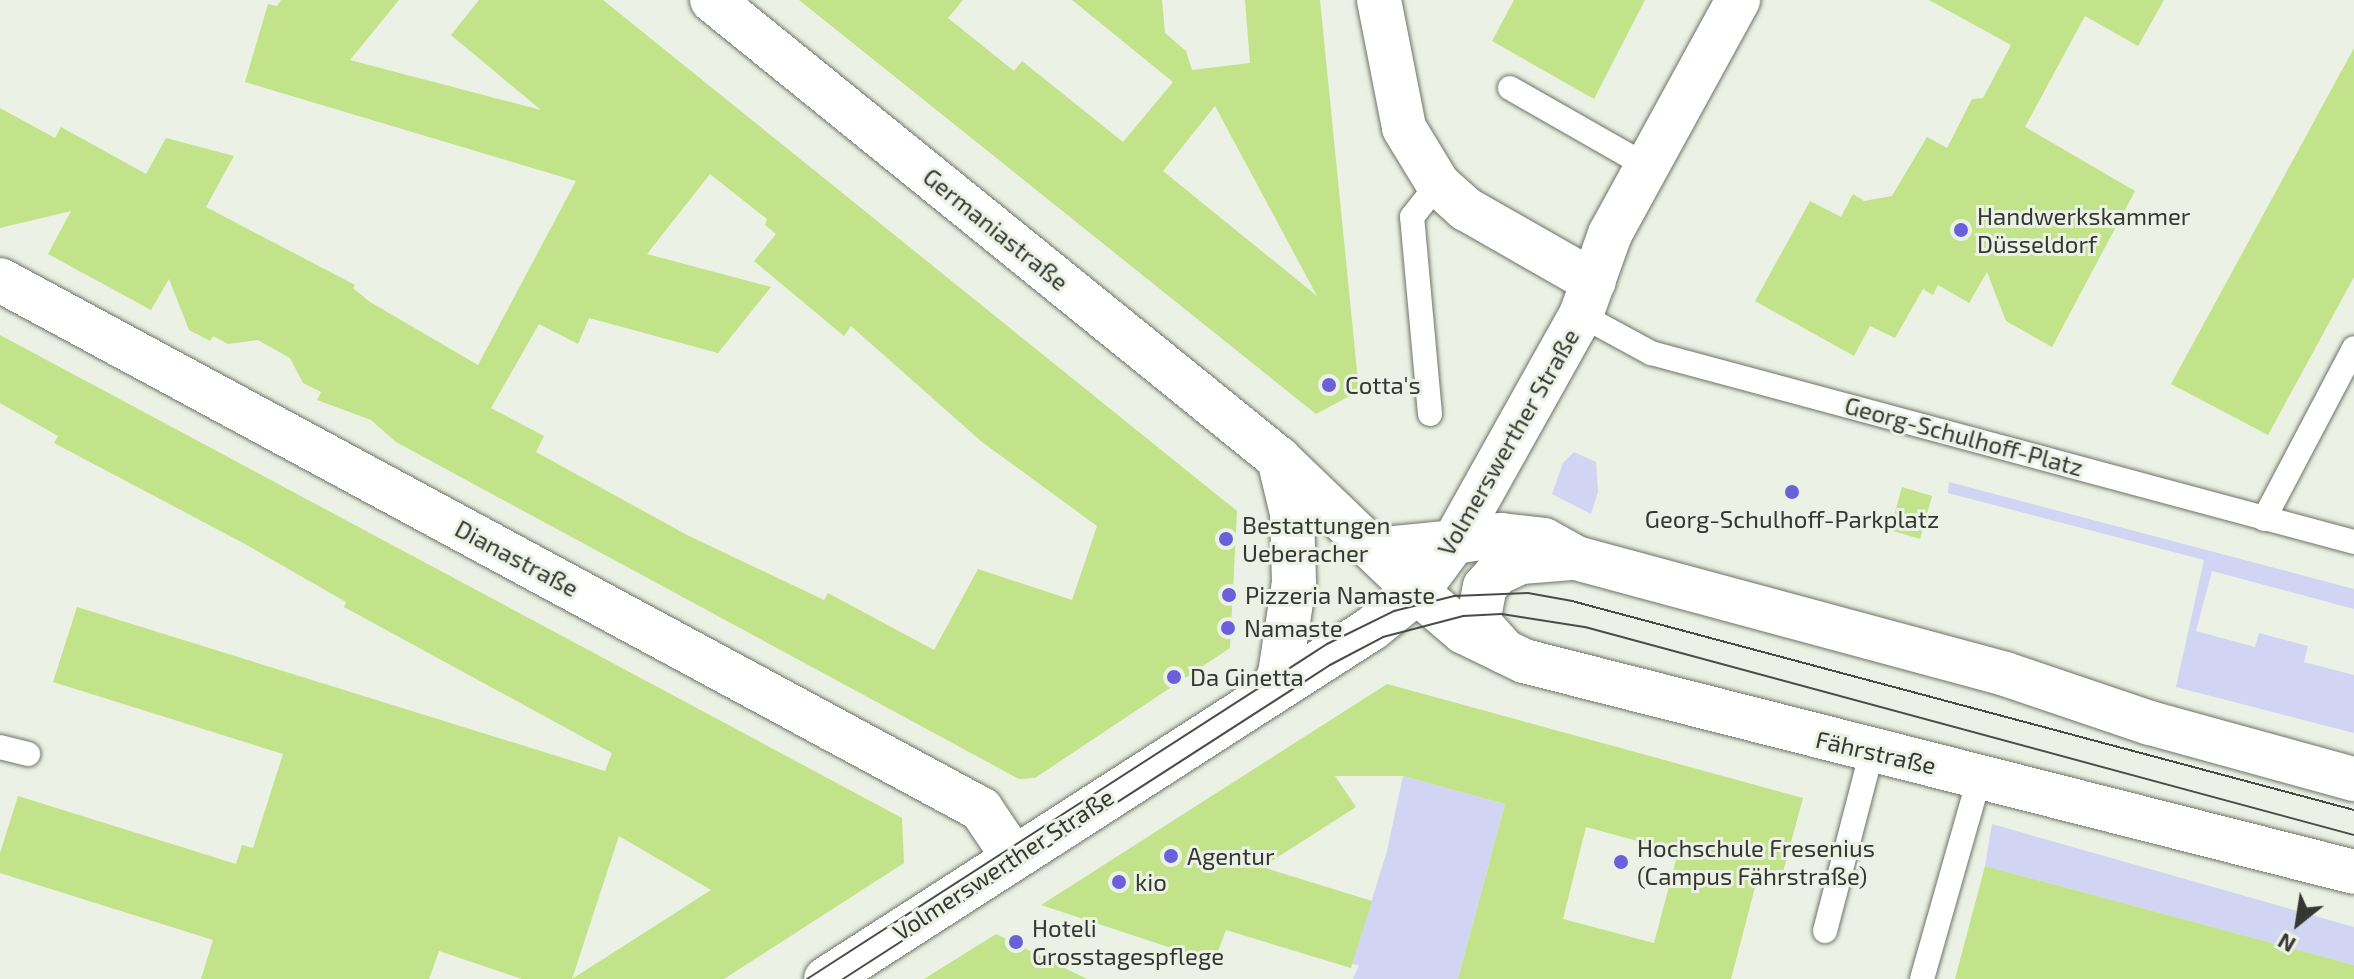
<!DOCTYPE html>
<meta charset="utf-8">
<style>
body{margin:0}
#map{position:relative;width:2354px;height:979px;overflow:hidden;background:#ebf1e4;font-family:"Exo 2",sans-serif}
div>[style]{position:absolute}
[style*='--x']{left:calc(var(--x)*1px);top:calc(var(--y)*1px);width:calc(var(--w)*1px);rotate:calc(var(--a)*1deg)}
.green>*{inset:0;background:#d2d4f4}
.building>*{inset:0;background:#c2e389}
.roads{filter:drop-shadow(0 0 2px #6e7367) drop-shadow(0 0 2px #6e7367)}
.lane>*{height:24px;margin:-12px;padding:0 12px;transform-origin:12px;border-radius:12px;background:#fff}
.street>*{height:44px;margin:-22px;padding:0 22px;transform-origin:22px;border-radius:22px;background:#fff}
.secondary>*{height:44px;margin:-22px;padding:0 22px;transform-origin:22px;border-radius:22px;background:#fff}
.tram>*{height:2px;margin:-1px;padding:0 1px;transform-origin:1px;border-radius:1px;background:#4a4d47}
.dots>*{width:22px;height:22px;translate:-50% -50%;box-sizing:border-box;border:4px solid #ebf1e4;border-radius:50%}
span{translate:-50% -50%;white-space:nowrap;text-align:center;line-height:1.15;-webkit-text-stroke:6px #ebf1e4;paint-order:stroke}
.poi-label{font-size:24px;color:#353732}
.left{translate:0 -50%;text-align:left}
.street-label{font-size:24px;color:#353732}
.north{position:absolute;left:2258px;top:883px;width:80px;height:80px;-webkit-text-stroke:6px #ebf1e4;paint-order:stroke;rotate:210deg;font-size:22px;font-weight:700;line-height:32px;text-align:center;color:#353732}
.north::after{content:'';display:block;margin:auto;width:28px;height:36px;background:#353732;clip-path:polygon(50% 0,100% 100%,50% 72%,0 100%)}
</style>
<div id="map">
<div class="green">
<div style="clip-path:polygon(1574px 452px,1596px 462px,1598px 492px,1591px 514px,1552px 494px,1563px 463px)"></div>
<div style="clip-path:polygon(1949px 482px,2354px 589px,2354px 609px,2212px 571px,2196px 631px,2255px 647px,2259px 633px,2308px 646px,2304px 662px,2354px 675px,2354px 733px,2176px 687px,2204px 560px,1948px 493px)"></div>
<div style="clip-path:polygon(1403px 776px,1505px 804px,1458px 979px,1353px 979px,1359px 965px,1352px 964px,1387px 851px)"></div>
<div style="clip-path:polygon(1992px 824px,2354px 927px,2354px 965px,1985px 866px)"></div>
</div>
<div class="building">
<div style="clip-path:polygon(evenodd,281px 0,399px 0,350px 60px,541px 110px,451px 35px,479px 0,603px 0,1237px 511px,1230px 648px,1035px 778px,1019px 779px,396px 442px,371px 420px,317px 400px,321px 392px,303px 383px,290px 358px,258px 340px,228px 344px,213px 336px,210px 341px,189px 330px,169px 279px,151px 310px,48px 254px,71px 211px,0 228px,0 108px,55px 138px,61px 127px,146px 174px,166px 138px,234px 156px,206px 207px,355px 285px,353px 288px,370px 302px,478px 365px,576px 181px,245px 82px,268px 4px,277px 6px,281px 0,710px 174px,767px 219px,765px 225px,776px 234px,754px 261px,844px 336px,851px 326px,982px 442px,1097px 526px,1072px 600px,978px 569px,934px 650px,828px 593px,824px 600px,687px 535px,536px 452px,544px 436px,491px 408px,539px 324px,578px 344px,589px 318px,718px 353px,771px 287px,647px 254px,710px 174px)"></div>
<div style="clip-path:polygon(evenodd,799px 0,963px 0,948px 18px,1014px 71px,1022px 61px,1123px 142px,1173px 82px,1072px 0,1162px 0,1165px 33px,1186px 51px,1192px 70px,1250px 63px,1245px 0,1320px 0,1359px 391px,1316px 414px,799px 0,1215px 106px,1317px 296px,1163px 171px,1215px 106px)"></div>
<div style="clip-path:polygon(1514px 0,1645px 0,1594px 99px,1492px 41px)"></div>
<div style="clip-path:polygon(1929px 0,2164px 0,2138px 46px,2085px 16px,2025px 127px,2135px 191px,2052px 347px,2006px 321px,1987px 272px,1969px 303px,1938px 285px,1933px 295px,1923px 289px,1895px 338px,1870px 326px,1854px 356px,1755px 301px,1810px 201px,1841px 217px,1853px 194px,1864px 201px,1892px 196px,1927px 137px,1947px 148px,1972px 99px,1983px 98px,2011px 45px)"></div>
<div style="clip-path:polygon(2354px 48px,2354px 277px,2268px 435px,2171px 384px)"></div>
<div style="clip-path:polygon(0 335px,902px 818px,904px 863px,724px 979px,572px 979px,711px 890px,619px 836px,572px 979px,522px 979px,439px 951px,429px 979px,201px 979px,213px 940px,0 873px,0 853px,18px 796px,236px 864px,242px 845px,253px 848px,283px 754px,53px 682px,77px 607px,605px 771px,612px 753px,344px 607px,346px 602px,245px 544px,54px 443px,58px 436px,0 403px)"></div>
<div style="clip-path:polygon(1902px 487px,1932px 496px,1920px 539px,1890px 530px)"></div>
<div style="clip-path:polygon(evenodd,1387px 684px,1803px 798px,1781px 879px,1759px 872px,1731px 979px,1458px 979px,1505px 804px,1403px 776px,1335px 776px,1356px 807px,1262px 867px,1372px 901px,1351px 968px,1226px 930px,1214px 962px,1041px 905px,1387px 684px,1586px 827px,1678px 852px,1654px 943px,1563px 919px,1586px 827px)"></div>
<div style="clip-path:polygon(1985px 866px,2354px 965px,2354px 979px,1955px 979px)"></div>
<div style="clip-path:polygon(996px 934px,1087px 979px,924px 979px)"></div>
</div>
<div class="roads">
<div class="lane">
<div style="--x:1510;--y:88;--w:158;--a:29.7"></div>
<div style="--x:1581;--y:315;--w:80;--a:28.5"></div>
<div style="--x:1651;--y:353;--w:728;--a:15.05"></div>
<div style="--x:1430;--y:414;--w:198;--a:-95.2"></div>
<div style="--x:1412;--y:217;--w:42;--a:-51.8"></div>
<div style="--x:2264;--y:519;--w:193;--a:-62.2"></div>
<div style="--x:0;--y:747;--w:29;--a:14"></div>
<div style="--x:1825;--y:931;--w:187;--a:-75.4"></div>
<div style="--x:1922;--y:979;--w:212;--a:-74.1"></div>
</div>
<div class="street">
<div style="--x:712;--y:0;--w:729;--a:38.99"></div>
<div style="--x:1279;--y:459;--w:192;--a:43.9"></div>
<div style="--x:1379;--y:0;--w:130;--a:78.9"></div>
<div style="--x:1404;--y:128;--w:66;--a:58.7"></div>
<div style="--x:1438;--y:184;--w:38;--a:42"></div>
<div style="--x:1466;--y:209;--w:147;--a:29.7"></div>
<div style="--x:0;--y:280;--w:1115;--a:28.34"></div>
<div style="--x:981;--y:809;--w:59;--a:56"></div>
<div style="--x:1375;--y:550;--w:79;--a:-5.8"></div>
<div style="--x:1454;--y:542;--w:260;--a:-60.8"></div>
<div style="--x:1581;--y:315;--w:86;--a:-70.3"></div>
<div style="--x:1610;--y:234;--w:267;--a:-61.3"></div>
<div style="--x:1272;--y:690;--w:18;--a:-63"></div>
<div style="--x:1280;--y:674;--w:92;--a:-81.3"></div>
<div style="--x:1294;--y:583;--w:70;--a:-91.6"></div>
<div style="--x:1292;--y:513;--w:56;--a:-103.5"></div>
</div>
<div class="secondary">
<div style="--x:1417;--y:592;--w:62;--a:40.4"></div>
<div style="--x:1464;--y:632;--w:67;--a:25.8"></div>
<div style="--x:1524;--y:661;--w:856;--a:14.26"></div>
<div style="--x:1505;--y:652;--w:40;--a:-132"></div>
<div style="--x:1478;--y:622;--w:36;--a:-79"></div>
<div style="--x:1485;--y:587;--w:18;--a:-49"></div>
<div style="--x:1497;--y:573;--w:26;--a:-25"></div>
<div style="--x:1521;--y:562;--w:50;--a:-4.6"></div>
<div style="--x:826;--y:979;--w:648;--a:-32.71"></div>
<div style="--x:1371;--y:629;--w:59;--a:-38.8"></div>
<div style="--x:1417;--y:592;--w:62;--a:-53.5"></div>
<div style="--x:1454;--y:542;--w:48;--a:-8.5"></div>
<div style="--x:1501;--y:535;--w:43;--a:6.6"></div>
<div style="--x:1544;--y:540;--w:37;--a:29"></div>
<div style="--x:1576;--y:558;--w:444;--a:15.1"></div>
<div style="--x:2005;--y:674;--w:153;--a:18.7"></div>
<div style="--x:2150;--y:723;--w:212;--a:15.4"></div>
</div>
</div>
<div class="tram">
<div style="--x:807;--y:979;--w:619;--a:-32.79"></div>
<div style="--x:1327;--y:644;--w:75;--a:-26.2"></div>
<div style="--x:1394;--y:611;--w:62;--a:-14"></div>
<div style="--x:1454;--y:596;--w:74;--a:-2.3"></div>
<div style="--x:1528;--y:593;--w:45;--a:10.3"></div>
<div style="--x:1572;--y:601;--w:809;--a:14.96"></div>
<div style="--x:843;--y:979;--w:579;--a:-32.81"></div>
<div style="--x:1330;--y:665;--w:60;--a:-27.8"></div>
<div style="--x:1383;--y:637;--w:83;--a:-14.7"></div>
<div style="--x:1463;--y:616;--w:38;--a:-3"></div>
<div style="--x:1501;--y:614;--w:85;--a:8.8"></div>
<div style="--x:1585;--y:627;--w:797;--a:15.14"></div>
</div>
<div class="dots">
<div style="left:1961px;top:230px;background:#6960da"></div>
<div style="left:1329px;top:385px;background:#6960da"></div>
<div style="left:1792px;top:492px;background:#6960da"></div>
<div style="left:1226px;top:539px;background:#6960da"></div>
<div style="left:1229px;top:595px;background:#6960da"></div>
<div style="left:1228px;top:628px;background:#6960da"></div>
<div style="left:1174px;top:677px;background:#6960da"></div>
<div style="left:1171px;top:856px;background:#6960da"></div>
<div style="left:1621px;top:862px;background:#6960da"></div>
<div style="left:1119px;top:882px;background:#6960da"></div>
<div style="left:1016px;top:942px;background:#6960da"></div>
</div>
<div class="poi-label">
<span class="left" style="left:1977px;top:230px">Handwerkskammer<br>Düsseldorf</span>
<span class="left" style="left:1345px;top:385px">Cotta's</span>
<span style="left:1792px;top:519px">Georg-Schulhoff-Parkplatz</span>
<span class="left" style="left:1242px;top:539px">Bestattungen<br>Ueberacher</span>
<span class="left" style="left:1245px;top:595px">Pizzeria Namaste</span>
<span class="left" style="left:1244px;top:628px">Namaste</span>
<span class="left" style="left:1190px;top:677px">Da Ginetta</span>
<span class="left" style="left:1637px;top:862px">Hochschule Fresenius<br>(Campus Fährstraße)</span>
<span class="left" style="left:1187px;top:856px">Agentur</span>
<span class="left" style="left:1135px;top:882px">kio</span>
<span class="left" style="left:1032px;top:942px">Hoteli<br>Grosstagespflege</span>
</div>
<div class="street-label">
<span style="left:996px;top:229px;rotate:39deg">Germaniastraße</span>
<span style="left:1964px;top:436px;rotate:15deg">Georg-Schulhoff-Platz</span>
<span style="left:1508px;top:442px;rotate:-60deg">Volmerswerther Straße</span>
<span style="left:517px;top:558px;rotate:28deg">Dianastraße</span>
<span style="left:1876px;top:752px;rotate:13deg">Fährstraße</span>
<span style="left:1003px;top:864px;rotate:-33deg">Volmerswerther Straße</span>
</div>
<div class="north">N</div>
</div>
